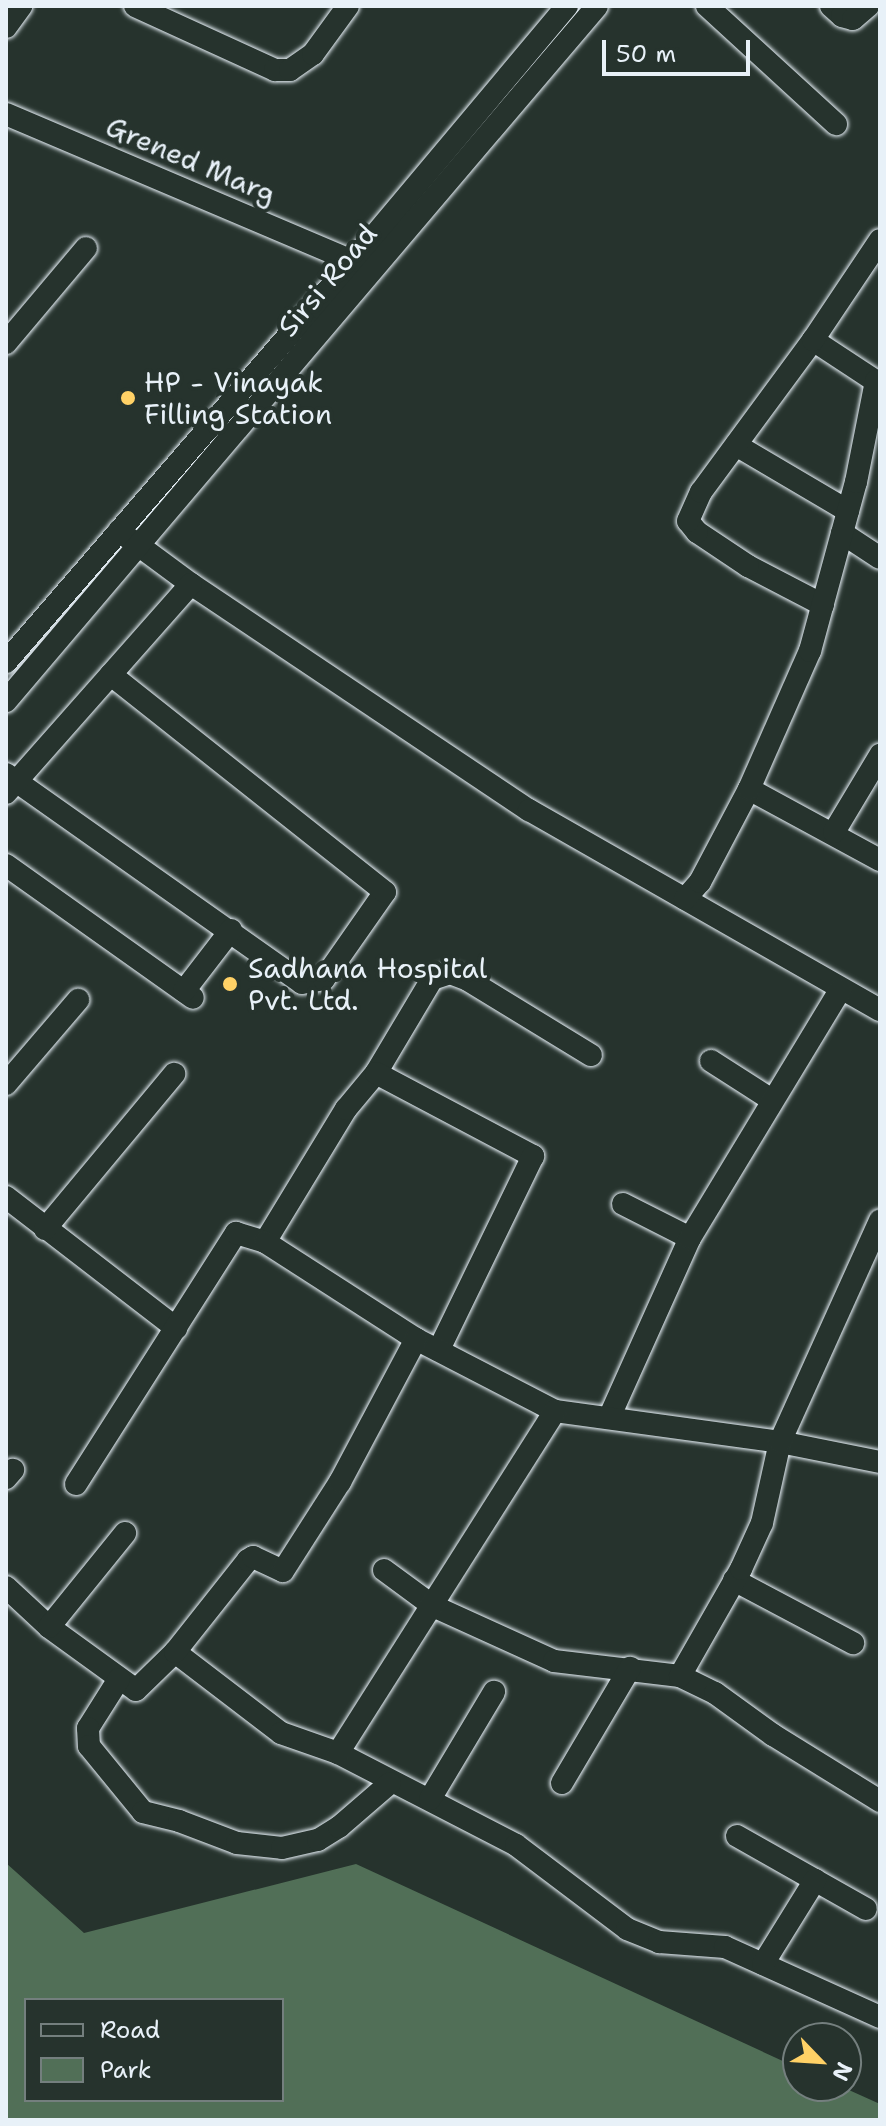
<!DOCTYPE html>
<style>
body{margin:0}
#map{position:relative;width:886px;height:2126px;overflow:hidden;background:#26332d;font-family:"Shantell Sans",sans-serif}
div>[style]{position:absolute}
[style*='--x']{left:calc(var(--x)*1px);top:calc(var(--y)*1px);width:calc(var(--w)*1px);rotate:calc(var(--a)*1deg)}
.green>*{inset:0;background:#516f57}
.roads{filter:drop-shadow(0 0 2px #e8f1f8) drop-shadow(0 0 2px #e8f1f8)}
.minor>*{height:22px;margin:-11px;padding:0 11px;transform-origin:11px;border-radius:11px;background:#26332d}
.dots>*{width:22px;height:22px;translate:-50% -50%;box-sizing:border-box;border:4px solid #26332d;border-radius:50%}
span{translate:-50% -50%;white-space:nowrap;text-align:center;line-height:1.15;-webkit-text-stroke:8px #26332d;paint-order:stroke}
.street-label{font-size:28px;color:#e8f1f8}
.poi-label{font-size:28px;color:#e8f1f8}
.left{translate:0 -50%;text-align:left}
.frame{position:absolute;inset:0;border:8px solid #e8f1f8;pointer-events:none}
.legend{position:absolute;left:24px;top:1998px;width:260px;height:104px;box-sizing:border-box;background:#26332d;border:2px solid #747f7e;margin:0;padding:10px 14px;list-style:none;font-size:24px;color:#e8f1f8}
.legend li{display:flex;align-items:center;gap:16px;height:40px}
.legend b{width:40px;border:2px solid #747f7e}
.north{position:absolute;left:782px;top:2022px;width:80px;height:80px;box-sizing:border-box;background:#26332d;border:2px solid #747f7e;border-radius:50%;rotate:115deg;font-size:22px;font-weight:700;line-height:32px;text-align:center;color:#e8f1f8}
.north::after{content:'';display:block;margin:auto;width:28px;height:36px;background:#ffd166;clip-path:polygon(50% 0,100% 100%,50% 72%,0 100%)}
.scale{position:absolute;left:602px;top:40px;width:148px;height:36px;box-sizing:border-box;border:4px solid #e8f1f8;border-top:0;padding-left:10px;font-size:24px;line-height:28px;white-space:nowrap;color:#e8f1f8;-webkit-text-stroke:6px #26332d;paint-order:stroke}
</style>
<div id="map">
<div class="green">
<div style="clip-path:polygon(evenodd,6px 1863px,84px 1933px,356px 1864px,798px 2068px,798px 2086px,840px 2086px,880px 2104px,880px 2120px,6px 2120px,6px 1863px,26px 2000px,282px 2000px,282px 2100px,26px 2100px,26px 2000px)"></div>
</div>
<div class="roads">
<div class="minor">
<div style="--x:135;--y:6;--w:154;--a:24.6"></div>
<div style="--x:275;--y:70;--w:15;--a:0"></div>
<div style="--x:290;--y:70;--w:28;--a:-35"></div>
<div style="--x:313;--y:54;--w:59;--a:-53.9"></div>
<div style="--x:707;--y:6;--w:175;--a:42.5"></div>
<div style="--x:831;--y:6;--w:15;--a:42"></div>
<div style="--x:842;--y:16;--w:11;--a:15"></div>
<div style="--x:853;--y:19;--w:20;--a:-41"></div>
<div style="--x:6;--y:27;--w:26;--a:-54"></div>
<div style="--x:6;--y:114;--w:377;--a:23"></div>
<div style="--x:813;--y:340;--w:80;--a:33.3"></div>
<div style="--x:6;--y:343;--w:124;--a:-49.9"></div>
<div style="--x:736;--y:445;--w:130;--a:30.5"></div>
<div style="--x:119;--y:531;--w:89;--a:36.4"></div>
<div style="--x:191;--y:584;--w:407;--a:33.8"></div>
<div style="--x:529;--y:810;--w:404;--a:29.7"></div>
<div style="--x:842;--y:533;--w:45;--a:33.3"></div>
<div style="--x:823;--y:605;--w:85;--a:-152.5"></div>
<div style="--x:748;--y:566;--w:61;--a:-146.3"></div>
<div style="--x:697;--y:532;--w:14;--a:-129"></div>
<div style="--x:688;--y:521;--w:32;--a:-66"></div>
<div style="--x:701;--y:492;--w:189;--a:-53.6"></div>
<div style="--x:813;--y:340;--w:120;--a:-56.2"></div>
<div style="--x:6;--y:662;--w:530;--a:-49.13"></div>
<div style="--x:353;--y:261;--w:333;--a:-50"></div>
<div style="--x:6;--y:701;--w:912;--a:-49.62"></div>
<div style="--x:6;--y:774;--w:362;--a:35.2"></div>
<div style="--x:302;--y:983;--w:22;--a:-10"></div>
<div style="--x:324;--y:979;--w:106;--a:-55"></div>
<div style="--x:385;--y:892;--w:350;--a:-141.6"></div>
<div style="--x:749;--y:789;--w:149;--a:28.5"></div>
<div style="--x:6;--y:793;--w:279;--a:-48.5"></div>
<div style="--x:834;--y:832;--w:90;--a:-59.1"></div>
<div style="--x:6;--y:865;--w:229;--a:35.4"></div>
<div style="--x:685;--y:899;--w:23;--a:-49"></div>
<div style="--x:700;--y:882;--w:105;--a:-62.2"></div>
<div style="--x:749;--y:789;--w:151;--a:-66.2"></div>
<div style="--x:810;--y:651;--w:175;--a:-74.8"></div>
<div style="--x:856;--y:482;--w:103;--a:-78.8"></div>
<div style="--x:184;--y:991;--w:77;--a:-52.4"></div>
<div style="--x:711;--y:1061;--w:72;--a:32.6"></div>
<div style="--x:376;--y:1073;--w:109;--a:-59.2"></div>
<div style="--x:432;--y:979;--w:19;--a:-18"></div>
<div style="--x:450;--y:973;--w:19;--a:21"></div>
<div style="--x:468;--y:980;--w:144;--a:31.4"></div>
<div style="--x:6;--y:1084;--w:111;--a:-49.4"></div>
<div style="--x:6;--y:1197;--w:215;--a:37.6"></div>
<div style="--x:623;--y:1204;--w:75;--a:26.9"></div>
<div style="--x:45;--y:1229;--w:202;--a:-50.2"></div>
<div style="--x:265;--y:1242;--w:156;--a:-58.7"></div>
<div style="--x:346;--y:1109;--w:47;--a:-50.2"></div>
<div style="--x:376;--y:1073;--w:178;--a:27.9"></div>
<div style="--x:533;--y:1156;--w:216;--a:115.9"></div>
<div style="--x:609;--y:1418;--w:197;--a:-65.8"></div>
<div style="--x:690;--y:1238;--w:290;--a:-58.8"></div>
<div style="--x:6;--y:1478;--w:11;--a:-49"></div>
<div style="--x:76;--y:1484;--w:298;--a:-57.5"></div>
<div style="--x:236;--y:1233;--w:30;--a:17"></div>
<div style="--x:265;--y:1242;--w:179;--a:32.7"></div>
<div style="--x:416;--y:1339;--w:157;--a:27.4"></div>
<div style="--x:555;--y:1411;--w:227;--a:7.8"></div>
<div style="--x:780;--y:1442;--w:102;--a:11.3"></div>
<div style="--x:384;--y:1570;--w:61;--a:36.3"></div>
<div style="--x:433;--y:1606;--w:133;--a:24.4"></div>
<div style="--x:554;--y:1661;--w:127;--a:6.8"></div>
<div style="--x:680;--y:1676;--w:39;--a:26"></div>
<div style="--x:715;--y:1693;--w:72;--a:35.9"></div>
<div style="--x:773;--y:1735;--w:126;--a:31.7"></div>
<div style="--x:734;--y:1580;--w:135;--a:27.9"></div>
<div style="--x:6;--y:1587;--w:59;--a:42.9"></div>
<div style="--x:49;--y:1627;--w:107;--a:35.9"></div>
<div style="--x:136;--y:1690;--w:54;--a:-44.3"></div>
<div style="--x:175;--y:1652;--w:133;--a:37.4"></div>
<div style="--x:281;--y:1733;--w:60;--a:19.3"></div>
<div style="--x:338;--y:1753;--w:200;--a:27.3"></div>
<div style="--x:516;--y:1845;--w:139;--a:37.1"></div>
<div style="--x:627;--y:1929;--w:35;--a:22"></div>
<div style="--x:659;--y:1942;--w:66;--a:4.3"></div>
<div style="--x:725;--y:1947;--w:170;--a:24.3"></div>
<div style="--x:49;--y:1627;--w:121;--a:-51"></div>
<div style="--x:175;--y:1652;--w:117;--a:-51.6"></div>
<div style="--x:248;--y:1560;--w:6;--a:-31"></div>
<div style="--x:253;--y:1557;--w:33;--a:25"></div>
<div style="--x:283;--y:1571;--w:106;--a:-57.4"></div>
<div style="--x:340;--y:1482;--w:162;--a:-62"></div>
<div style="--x:680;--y:1676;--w:123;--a:-60.3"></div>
<div style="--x:741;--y:1569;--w:51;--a:-65.5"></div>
<div style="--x:762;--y:1523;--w:83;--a:-77.5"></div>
<div style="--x:780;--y:1442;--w:243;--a:-65.7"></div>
<div style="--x:119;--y:1679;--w:58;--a:122.3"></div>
<div style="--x:88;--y:1728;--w:18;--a:87"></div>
<div style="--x:89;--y:1746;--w:85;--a:50.7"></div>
<div style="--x:143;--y:1812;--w:37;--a:14"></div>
<div style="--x:179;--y:1821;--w:62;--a:20.8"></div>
<div style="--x:237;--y:1843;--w:45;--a:6.3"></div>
<div style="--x:282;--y:1848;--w:37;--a:-13"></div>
<div style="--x:318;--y:1840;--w:25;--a:-32"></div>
<div style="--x:339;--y:1827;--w:67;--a:-40.8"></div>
<div style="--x:338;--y:1753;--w:405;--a:-57.6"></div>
<div style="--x:562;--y:1783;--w:134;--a:-59.4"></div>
<div style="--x:430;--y:1799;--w:125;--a:-59.1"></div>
<div style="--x:737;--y:1836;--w:148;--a:29.5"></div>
<div style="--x:763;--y:1964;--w:99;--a:-58.2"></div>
</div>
</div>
<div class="dots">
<div style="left:128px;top:398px;background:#ffd166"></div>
<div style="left:230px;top:984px;background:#ffd166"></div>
</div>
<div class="street-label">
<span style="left:191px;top:160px;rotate:23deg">Grened Marg</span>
<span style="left:327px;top:280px;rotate:-50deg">Sirsi Road</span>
</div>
<div class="poi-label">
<span class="left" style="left:144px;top:398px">HP - Vinayak<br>Filling Station</span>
<span class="left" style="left:248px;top:984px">Sadhana Hospital<br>Pvt. Ltd.</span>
</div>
<div class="frame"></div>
<ul class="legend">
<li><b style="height:10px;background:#26332d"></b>Road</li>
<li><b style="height:22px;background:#516f57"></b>Park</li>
</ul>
<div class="north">N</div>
<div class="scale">50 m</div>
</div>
